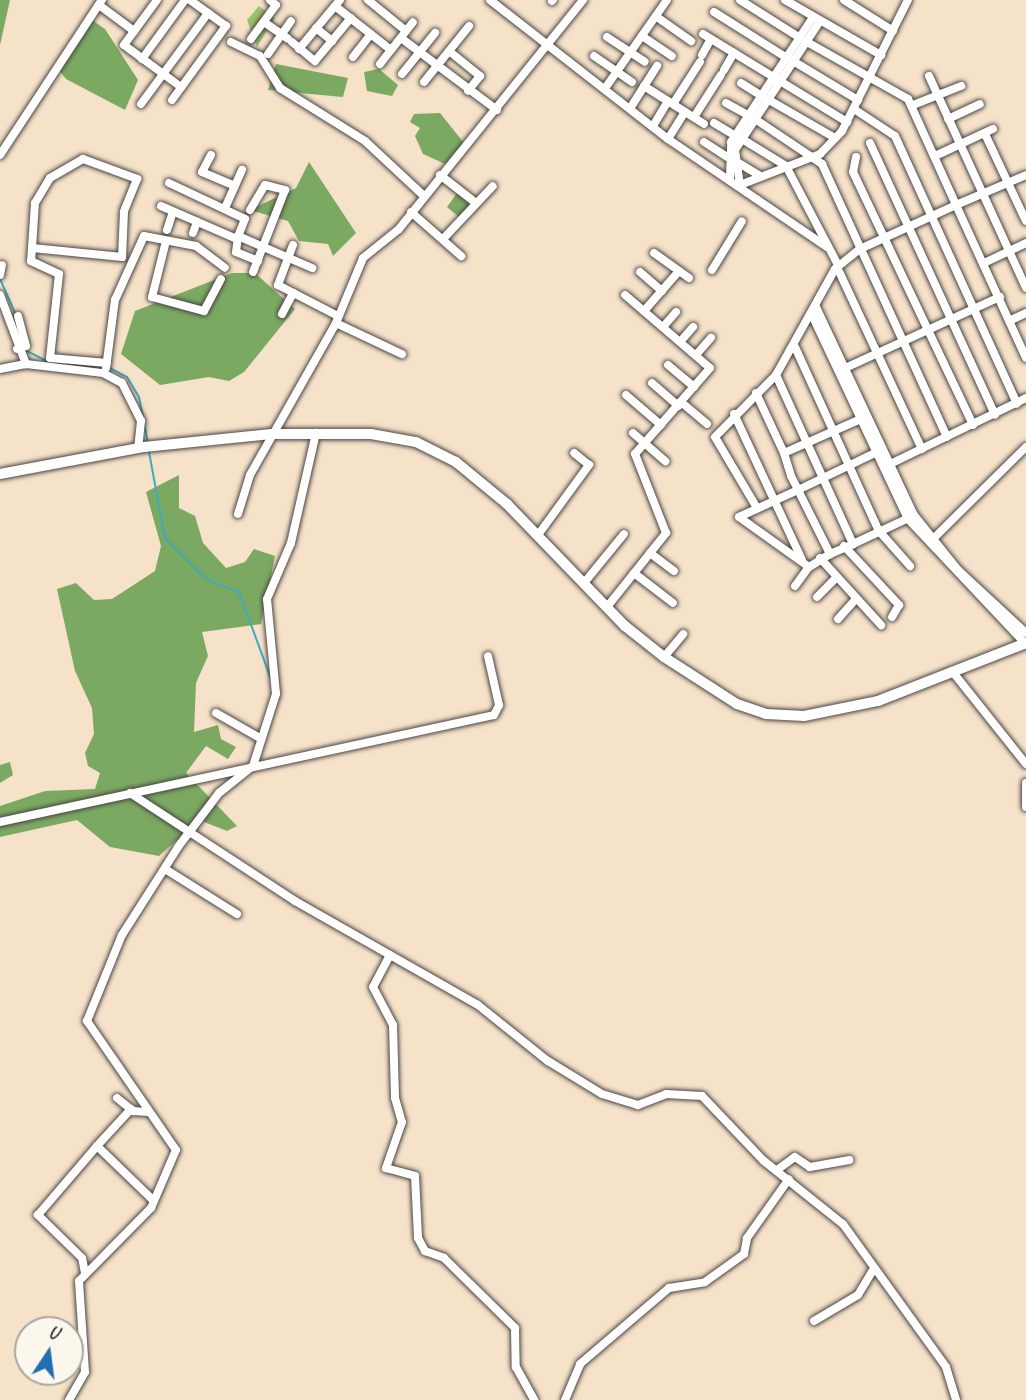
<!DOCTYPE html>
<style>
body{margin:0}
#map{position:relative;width:1026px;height:1400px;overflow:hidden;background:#f6e1c9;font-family:Caveat,sans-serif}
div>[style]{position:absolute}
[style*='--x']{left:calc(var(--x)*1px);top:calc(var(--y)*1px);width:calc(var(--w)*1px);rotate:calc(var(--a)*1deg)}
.green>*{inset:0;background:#9ac36f}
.forest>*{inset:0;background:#7ba962}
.stream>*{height:2px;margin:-1px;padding:0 1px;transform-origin:1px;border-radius:1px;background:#3fabbe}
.roads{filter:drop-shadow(0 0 2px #494643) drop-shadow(0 0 2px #494643)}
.minor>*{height:8px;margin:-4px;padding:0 4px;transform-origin:4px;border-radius:4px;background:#fff}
.major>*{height:10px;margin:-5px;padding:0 5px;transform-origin:5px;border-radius:5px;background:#fff}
span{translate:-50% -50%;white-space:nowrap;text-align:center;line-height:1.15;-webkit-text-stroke:7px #fbf7ec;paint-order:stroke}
.north{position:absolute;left:14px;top:1316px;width:70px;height:70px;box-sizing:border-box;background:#fbf7ec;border:2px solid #a8a59f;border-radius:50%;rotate:13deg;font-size:19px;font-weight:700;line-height:28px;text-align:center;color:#2b2b2b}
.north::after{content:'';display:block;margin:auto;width:24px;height:32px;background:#1f6fb2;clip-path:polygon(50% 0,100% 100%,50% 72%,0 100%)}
</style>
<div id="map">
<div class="green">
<div style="clip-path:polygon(259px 6px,275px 18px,257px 47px,247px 20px)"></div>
</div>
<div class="forest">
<div style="clip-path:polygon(0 0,10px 0,0 45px)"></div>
<div style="clip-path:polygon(89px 18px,105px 29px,138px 80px,125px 110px,66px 79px,55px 65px)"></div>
<div style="clip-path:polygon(276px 64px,348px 78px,343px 97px,268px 90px)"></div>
<div style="clip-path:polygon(379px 69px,398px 85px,392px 96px,367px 91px,364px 72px)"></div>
<div style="clip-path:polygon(440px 113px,464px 143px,445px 164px,423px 154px,415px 136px,420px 128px,410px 122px,414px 114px)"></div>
<div style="clip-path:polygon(309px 162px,356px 233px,333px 256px,328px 244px,299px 241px,288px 221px,250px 210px,296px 188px)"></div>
<div style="clip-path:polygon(457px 193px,471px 204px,460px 218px,447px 207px)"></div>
<div style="clip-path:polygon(232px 273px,255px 273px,295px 309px,244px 372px,229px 381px,209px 377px,160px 385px,121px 354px,135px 311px)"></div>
<div style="clip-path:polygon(179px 475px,179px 508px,195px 516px,203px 543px,226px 568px,245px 562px,254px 549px,275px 556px,261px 624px,202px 632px,208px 656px,196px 683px,194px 732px,218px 725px,221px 739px,236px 747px,228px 759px,206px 746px,186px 773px,237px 826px,227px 831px,199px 820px,159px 856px,110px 847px,77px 820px,0 837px,0 806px,45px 791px,95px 789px,100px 773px,88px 766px,85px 753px,94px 734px,92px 708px,75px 671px,57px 589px,76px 583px,94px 600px,112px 599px,155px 571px,161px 546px,146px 492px)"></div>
<div style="clip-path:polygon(10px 762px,13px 775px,0 783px,0 765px)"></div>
</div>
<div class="stream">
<div style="--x:0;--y:279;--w:39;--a:66"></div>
<div style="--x:25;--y:350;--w:25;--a:27"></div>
<div style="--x:108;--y:367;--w:21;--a:28"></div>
<div style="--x:127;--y:377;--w:23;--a:59"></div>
<div style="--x:139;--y:397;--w:47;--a:78.9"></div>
<div style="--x:149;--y:452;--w:87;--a:79.5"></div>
<div style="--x:165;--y:538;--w:58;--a:45"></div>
<div style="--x:206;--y:579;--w:35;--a:22"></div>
<div style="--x:239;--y:592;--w:93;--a:69.8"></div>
</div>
<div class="roads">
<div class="minor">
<div style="--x:157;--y:0;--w:56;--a:126.3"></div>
<div style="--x:124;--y:45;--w:71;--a:36.4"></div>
<div style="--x:368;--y:0;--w:49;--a:39.2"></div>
<div style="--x:490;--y:0;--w:226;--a:38"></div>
<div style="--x:668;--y:139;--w:192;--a:34.2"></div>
<div style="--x:740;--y:0;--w:71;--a:32.3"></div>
<div style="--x:785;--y:0;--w:111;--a:29.8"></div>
<div style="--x:844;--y:0;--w:58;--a:32.3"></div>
<div style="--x:552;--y:1;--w:1;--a:-45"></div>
<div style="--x:99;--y:5;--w:44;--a:36.6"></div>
<div style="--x:335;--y:6;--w:71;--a:38.2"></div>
<div style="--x:714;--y:12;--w:86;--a:32.2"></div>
<div style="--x:657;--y:17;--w:42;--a:35.2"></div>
<div style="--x:820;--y:21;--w:154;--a:123.4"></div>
<div style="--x:735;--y:150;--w:35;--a:82"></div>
<div style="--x:740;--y:185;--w:86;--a:-21.2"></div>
<div style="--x:820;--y:154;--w:32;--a:-46"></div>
<div style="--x:842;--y:131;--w:147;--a:-63.3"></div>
<div style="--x:264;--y:22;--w:29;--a:35"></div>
<div style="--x:316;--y:28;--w:21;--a:39"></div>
<div style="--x:703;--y:34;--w:169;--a:31.4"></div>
<div style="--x:642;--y:36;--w:36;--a:34"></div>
<div style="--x:607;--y:37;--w:45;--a:33.3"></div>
<div style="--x:401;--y:38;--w:120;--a:36.9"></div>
<div style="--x:251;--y:39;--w:42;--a:-53.7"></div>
<div style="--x:276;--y:5;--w:8;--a:-140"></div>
<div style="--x:231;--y:42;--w:32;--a:26"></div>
<div style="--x:260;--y:56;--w:38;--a:58"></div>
<div style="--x:280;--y:88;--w:100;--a:31.9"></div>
<div style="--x:365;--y:141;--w:81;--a:43"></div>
<div style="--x:292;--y:42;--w:30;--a:40"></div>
<div style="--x:315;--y:61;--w:56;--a:-50.1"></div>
<div style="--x:807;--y:42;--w:116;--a:29.4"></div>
<div style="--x:908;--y:99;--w:116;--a:65.6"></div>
<div style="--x:956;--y:205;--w:76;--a:-23.2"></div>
<div style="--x:299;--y:49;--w:64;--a:-50.1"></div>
<div style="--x:449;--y:51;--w:40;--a:39"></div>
<div style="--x:480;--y:76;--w:19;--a:129"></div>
<div style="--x:268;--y:54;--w:40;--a:-55.1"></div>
<div style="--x:702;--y:55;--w:18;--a:-61"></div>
<div style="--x:594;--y:56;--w:46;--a:34.4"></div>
<div style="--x:353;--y:57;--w:29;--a:-52"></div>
<div style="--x:142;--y:59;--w:73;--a:-53.9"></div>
<div style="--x:793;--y:61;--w:76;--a:31"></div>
<div style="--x:380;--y:64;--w:53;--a:-51.8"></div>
<div style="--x:724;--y:70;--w:20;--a:-60"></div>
<div style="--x:402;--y:74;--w:53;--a:-51.2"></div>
<div style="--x:929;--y:76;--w:233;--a:65.4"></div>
<div style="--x:424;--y:82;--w:72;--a:-51.2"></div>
<div style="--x:741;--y:83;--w:25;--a:32"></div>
<div style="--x:644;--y:86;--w:71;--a:32.3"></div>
<div style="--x:606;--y:87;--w:106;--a:-55"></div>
<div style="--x:172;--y:100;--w:92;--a:-53.9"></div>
<div style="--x:226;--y:26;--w:44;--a:-144.2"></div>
<div style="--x:769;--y:100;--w:76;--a:29.9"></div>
<div style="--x:726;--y:103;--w:26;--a:29"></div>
<div style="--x:141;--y:104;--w:113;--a:-53.6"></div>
<div style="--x:673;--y:104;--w:50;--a:-57.3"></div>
<div style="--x:913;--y:105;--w:52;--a:-21.6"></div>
<div style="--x:631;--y:107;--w:49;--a:-57.6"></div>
<div style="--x:854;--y:109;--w:49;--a:33.4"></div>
<div style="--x:895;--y:136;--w:294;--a:65.5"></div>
<div style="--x:694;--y:117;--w:50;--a:-57.3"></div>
<div style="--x:755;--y:119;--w:81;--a:33.9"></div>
<div style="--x:822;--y:164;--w:300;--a:65.4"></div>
<div style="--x:948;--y:119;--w:35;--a:-25"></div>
<div style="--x:714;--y:123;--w:26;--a:31"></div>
<div style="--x:653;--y:126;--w:29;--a:-59"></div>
<div style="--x:985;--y:134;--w:96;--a:64.8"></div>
<div style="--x:668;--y:139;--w:32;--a:-58"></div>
<div style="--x:742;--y:139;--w:52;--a:31.5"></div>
<div style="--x:786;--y:166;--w:112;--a:62.3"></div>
<div style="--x:704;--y:142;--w:27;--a:33"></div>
<div style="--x:870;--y:143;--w:299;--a:65.3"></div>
<div style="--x:0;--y:155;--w:186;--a:-56.7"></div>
<div style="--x:211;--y:155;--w:19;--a:118"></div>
<div style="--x:202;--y:172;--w:34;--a:23"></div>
<div style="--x:935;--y:156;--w:64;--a:-25"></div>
<div style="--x:856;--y:157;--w:15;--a:101"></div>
<div style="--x:853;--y:172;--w:280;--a:64.6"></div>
<div style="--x:737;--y:162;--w:27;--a:31"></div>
<div style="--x:440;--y:175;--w:46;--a:37.9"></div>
<div style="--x:730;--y:178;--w:36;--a:-88"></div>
<div style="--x:731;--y:142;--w:149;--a:-56.7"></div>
<div style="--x:169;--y:183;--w:84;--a:25.3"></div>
<div style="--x:245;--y:219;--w:18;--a:112"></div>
<div style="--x:238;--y:236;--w:81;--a:23.4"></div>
<div style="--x:161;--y:206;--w:83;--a:23.5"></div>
<div style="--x:225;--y:208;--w:42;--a:-65.9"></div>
<div style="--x:250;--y:210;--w:29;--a:-59"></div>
<div style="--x:265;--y:185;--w:21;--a:14"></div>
<div style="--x:285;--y:190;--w:88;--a:111.3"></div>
<div style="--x:411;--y:212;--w:67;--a:41.3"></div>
<div style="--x:167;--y:230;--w:19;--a:-72"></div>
<div style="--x:193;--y:233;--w:12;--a:-70"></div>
<div style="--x:238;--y:236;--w:16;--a:97"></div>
<div style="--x:236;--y:252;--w:24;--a:22"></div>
<div style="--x:444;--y:238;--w:71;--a:-46.7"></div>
<div style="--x:166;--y:241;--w:58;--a:104"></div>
<div style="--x:152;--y:297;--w:54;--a:15.1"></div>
<div style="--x:204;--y:311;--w:36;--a:-62"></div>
<div style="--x:293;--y:245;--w:43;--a:110.6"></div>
<div style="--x:278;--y:285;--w:68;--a:27.3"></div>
<div style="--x:32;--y:248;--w:45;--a:-86.2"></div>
<div style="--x:35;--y:203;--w:29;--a:-59"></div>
<div style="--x:50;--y:178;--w:38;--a:-30"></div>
<div style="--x:83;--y:159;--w:58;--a:20.3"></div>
<div style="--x:137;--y:179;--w:35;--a:112"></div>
<div style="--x:124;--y:212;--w:45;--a:92.5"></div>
<div style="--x:122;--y:257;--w:90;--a:-174.3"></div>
<div style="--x:32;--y:248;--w:13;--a:94"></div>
<div style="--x:31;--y:261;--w:31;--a:25"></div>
<div style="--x:59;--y:274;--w:84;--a:96.1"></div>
<div style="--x:50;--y:358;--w:57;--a:5"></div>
<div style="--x:654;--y:253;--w:43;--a:35.5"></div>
<div style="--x:984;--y:263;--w:47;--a:-25.5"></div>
<div style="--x:837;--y:267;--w:201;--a:65"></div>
<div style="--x:712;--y:270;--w:57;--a:-58.5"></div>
<div style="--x:640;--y:272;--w:29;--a:41"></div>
<div style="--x:0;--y:275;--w:10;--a:-79"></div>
<div style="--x:0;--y:295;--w:74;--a:69.4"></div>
<div style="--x:26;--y:364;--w:78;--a:6.7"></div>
<div style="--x:103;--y:373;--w:21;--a:28"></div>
<div style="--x:122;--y:383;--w:42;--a:63.4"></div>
<div style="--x:141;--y:421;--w:27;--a:96"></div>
<div style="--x:816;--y:307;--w:230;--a:64.8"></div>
<div style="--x:914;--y:515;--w:70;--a:51.3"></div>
<div style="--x:958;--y:570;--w:93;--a:42.8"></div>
<div style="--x:644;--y:311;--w:53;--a:-48.8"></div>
<div style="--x:282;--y:314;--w:24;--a:-62"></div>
<div style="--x:812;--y:315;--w:225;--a:64.8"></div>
<div style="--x:908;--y:519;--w:170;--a:46.7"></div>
<div style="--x:1009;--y:321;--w:19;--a:-25"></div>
<div style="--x:336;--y:323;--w:73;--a:25.2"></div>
<div style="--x:663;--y:327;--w:20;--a:-49"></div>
<div style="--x:680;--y:342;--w:20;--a:-49"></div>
<div style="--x:795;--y:347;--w:202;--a:65.5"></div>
<div style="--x:879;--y:531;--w:47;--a:48.5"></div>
<div style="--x:17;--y:349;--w:9;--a:-18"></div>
<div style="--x:26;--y:346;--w:31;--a:-105"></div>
<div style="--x:696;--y:355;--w:23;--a:-49"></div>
<div style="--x:668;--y:365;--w:34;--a:40"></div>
<div style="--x:106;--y:368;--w:69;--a:-82.5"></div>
<div style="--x:115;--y:300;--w:70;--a:-65.6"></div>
<div style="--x:144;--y:236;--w:53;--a:10.9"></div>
<div style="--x:196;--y:246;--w:36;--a:37"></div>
<div style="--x:0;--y:369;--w:26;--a:-11"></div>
<div style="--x:841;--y:370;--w:175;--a:-24.7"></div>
<div style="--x:776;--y:375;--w:186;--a:65.5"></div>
<div style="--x:853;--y:544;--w:64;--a:-25"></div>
<div style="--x:652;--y:383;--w:35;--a:41"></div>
<div style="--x:756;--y:393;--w:66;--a:65"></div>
<div style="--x:626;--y:395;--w:46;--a:40.6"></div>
<div style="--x:681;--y:402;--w:34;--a:40"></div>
<div style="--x:734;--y:414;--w:161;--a:65"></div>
<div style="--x:863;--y:418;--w:86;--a:156.1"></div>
<div style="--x:784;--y:453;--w:24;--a:73"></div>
<div style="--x:791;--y:476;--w:16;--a:63"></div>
<div style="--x:798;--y:490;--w:88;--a:-25.7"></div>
<div style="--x:633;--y:433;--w:43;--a:41.2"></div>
<div style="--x:886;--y:466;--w:156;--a:-25.9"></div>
<div style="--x:757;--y:508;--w:82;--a:-120.6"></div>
<div style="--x:715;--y:437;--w:87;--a:-45.5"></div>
<div style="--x:776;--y:375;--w:121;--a:-60.9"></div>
<div style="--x:835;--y:269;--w:32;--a:-39"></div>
<div style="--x:860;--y:249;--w:106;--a:-24.6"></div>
<div style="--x:956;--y:205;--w:168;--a:65.4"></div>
<div style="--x:238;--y:514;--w:41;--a:-72.9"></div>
<div style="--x:250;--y:475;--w:175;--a:-60.5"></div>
<div style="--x:336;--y:323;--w:70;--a:-67.4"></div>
<div style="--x:363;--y:258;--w:46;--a:-38.9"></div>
<div style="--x:399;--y:229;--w:294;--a:-51.2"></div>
<div style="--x:538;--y:535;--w:87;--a:-53.9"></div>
<div style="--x:589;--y:465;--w:19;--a:-141"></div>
<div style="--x:934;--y:538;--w:129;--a:-44.7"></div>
<div style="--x:844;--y:546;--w:81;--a:47"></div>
<div style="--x:899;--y:605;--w:14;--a:120"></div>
<div style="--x:650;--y:553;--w:30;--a:37"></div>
<div style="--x:830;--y:554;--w:25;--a:148"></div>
<div style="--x:809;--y:567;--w:86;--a:-144.5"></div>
<div style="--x:739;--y:517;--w:65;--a:-24.6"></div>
<div style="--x:798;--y:490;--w:72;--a:63.4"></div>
<div style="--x:830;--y:554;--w:25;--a:-23"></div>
<div style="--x:820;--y:558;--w:91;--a:47.7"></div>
<div style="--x:634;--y:573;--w:49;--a:37.6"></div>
<div style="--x:584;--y:583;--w:63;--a:-50.8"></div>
<div style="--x:795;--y:586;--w:24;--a:-54"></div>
<div style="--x:817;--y:597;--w:28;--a:-45"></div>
<div style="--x:607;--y:607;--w:95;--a:-51.4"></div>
<div style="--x:666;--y:533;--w:85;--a:-111.4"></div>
<div style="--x:635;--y:454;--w:114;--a:-48.9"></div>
<div style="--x:710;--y:368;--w:112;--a:-139.3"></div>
<div style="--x:838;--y:619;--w:27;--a:-48"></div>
<div style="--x:664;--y:657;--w:30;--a:-50"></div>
<div style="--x:952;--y:671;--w:119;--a:51.5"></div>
<div style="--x:216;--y:713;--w:51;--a:29.6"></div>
<div style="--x:1026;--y:783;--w:24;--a:90"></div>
<div style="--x:130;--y:793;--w:197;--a:33.2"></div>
<div style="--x:295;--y:901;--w:210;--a:29.6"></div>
<div style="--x:478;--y:1005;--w:90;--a:38.7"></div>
<div style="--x:548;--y:1061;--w:63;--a:31.4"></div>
<div style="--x:602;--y:1094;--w:38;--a:17"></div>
<div style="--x:638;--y:1105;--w:30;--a:-21"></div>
<div style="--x:666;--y:1094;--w:36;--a:3"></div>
<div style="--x:702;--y:1096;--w:90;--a:46.4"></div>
<div style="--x:764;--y:1161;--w:101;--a:38.6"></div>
<div style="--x:843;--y:1224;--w:176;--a:54.2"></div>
<div style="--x:946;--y:1367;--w:34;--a:73"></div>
<div style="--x:0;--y:822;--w:505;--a:-12.22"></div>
<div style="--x:494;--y:715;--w:11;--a:-63"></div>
<div style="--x:499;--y:705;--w:50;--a:-102.7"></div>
<div style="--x:165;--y:869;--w:85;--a:32"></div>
<div style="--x:390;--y:955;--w:36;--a:118"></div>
<div style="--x:373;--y:987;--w:43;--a:62.2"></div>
<div style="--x:393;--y:1025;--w:73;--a:88.4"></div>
<div style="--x:395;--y:1098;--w:25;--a:74"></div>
<div style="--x:402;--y:1122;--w:49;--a:109.2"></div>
<div style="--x:386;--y:1168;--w:30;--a:15"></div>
<div style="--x:415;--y:1176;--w:62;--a:87.2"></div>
<div style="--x:418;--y:1238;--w:15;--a:62"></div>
<div style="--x:425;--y:1251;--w:20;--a:20"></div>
<div style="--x:444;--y:1258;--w:100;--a:44.6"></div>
<div style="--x:515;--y:1328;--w:39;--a:89"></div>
<div style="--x:516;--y:1367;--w:38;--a:61"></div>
<div style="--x:117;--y:1098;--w:21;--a:39"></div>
<div style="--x:133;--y:1111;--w:16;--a:4"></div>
<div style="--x:131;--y:1109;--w:50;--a:132.6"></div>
<div style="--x:97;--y:1146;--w:79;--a:44"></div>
<div style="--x:777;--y:1170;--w:22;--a:-36"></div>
<div style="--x:795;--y:1157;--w:18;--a:34"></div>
<div style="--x:810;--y:1167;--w:40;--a:-10"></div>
<div style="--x:85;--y:1273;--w:15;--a:-101"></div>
<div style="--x:82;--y:1258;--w:62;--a:-135.7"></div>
<div style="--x:38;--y:1215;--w:91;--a:-49.5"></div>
<div style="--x:814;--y:1321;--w:51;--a:-30.6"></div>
<div style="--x:858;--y:1295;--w:29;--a:-59"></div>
<div style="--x:69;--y:1400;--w:32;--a:-60"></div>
<div style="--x:85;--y:1372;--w:91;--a:-93.8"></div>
<div style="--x:79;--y:1281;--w:103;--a:-45.4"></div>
<div style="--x:151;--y:1208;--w:63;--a:-66.7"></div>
<div style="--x:176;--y:1150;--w:157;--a:-124.6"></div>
<div style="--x:87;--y:1021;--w:93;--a:-67.9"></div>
<div style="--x:122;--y:935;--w:104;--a:-57.5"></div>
<div style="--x:178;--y:847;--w:68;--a:-52.8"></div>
<div style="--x:219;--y:793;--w:43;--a:-38.5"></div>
<div style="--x:253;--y:766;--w:76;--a:-72.3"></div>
<div style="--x:276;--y:694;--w:95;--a:-95.4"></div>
<div style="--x:267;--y:599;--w:61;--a:-66.8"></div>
<div style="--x:291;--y:543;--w:113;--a:-77.2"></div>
<div style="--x:565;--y:1400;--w:39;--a:-67"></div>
<div style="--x:580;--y:1364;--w:117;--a:-40.5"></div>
<div style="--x:669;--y:1288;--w:36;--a:-9"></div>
<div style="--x:705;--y:1282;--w:48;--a:-35.7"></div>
<div style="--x:744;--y:1254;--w:16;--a:-79"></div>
<div style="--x:747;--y:1238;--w:72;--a:-54.6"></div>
</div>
<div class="major">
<div style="--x:0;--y:474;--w:147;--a:-10.6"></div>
<div style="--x:144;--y:447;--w:128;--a:-5.8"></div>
<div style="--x:271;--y:434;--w:100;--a:0"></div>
<div style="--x:371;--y:434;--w:46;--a:10.1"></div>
<div style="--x:416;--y:442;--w:45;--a:26.6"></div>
<div style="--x:456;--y:462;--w:66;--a:39.5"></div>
<div style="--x:507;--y:504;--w:170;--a:46"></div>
<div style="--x:625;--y:626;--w:50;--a:38.5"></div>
<div style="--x:664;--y:657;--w:87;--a:32.8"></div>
<div style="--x:737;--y:704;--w:31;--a:19"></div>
<div style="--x:766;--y:714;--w:38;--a:3"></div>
<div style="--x:804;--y:716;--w:76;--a:-11.5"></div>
<div style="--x:878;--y:701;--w:159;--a:-21.4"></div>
</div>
</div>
<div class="north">U</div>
</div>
